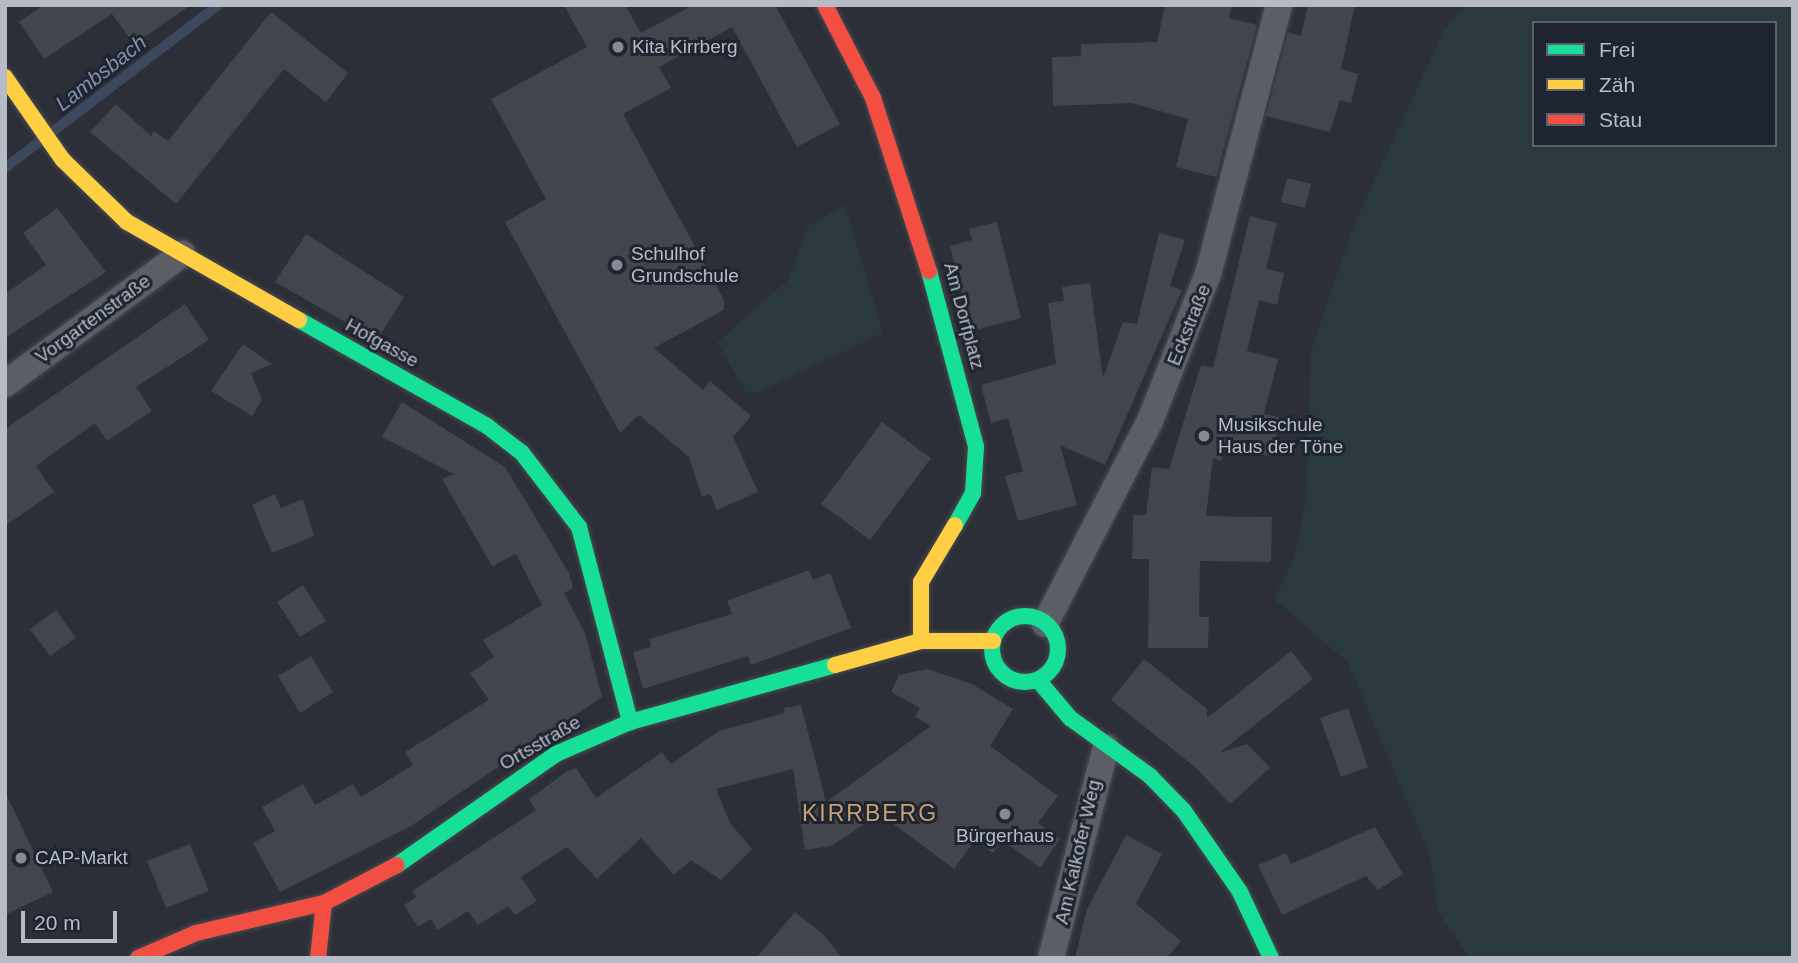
<!DOCTYPE html>
<meta charset="utf-8">
<style>
body{margin:0}
#map{position:relative;width:1798px;height:963px;overflow:hidden;background:#2c2f37;font-family:Arial,sans-serif}
div>[style]{position:absolute}
[style*='--x']{left:calc(var(--x)*1px);top:calc(var(--y)*1px);width:calc(var(--w)*1px);rotate:calc(var(--a)*1deg)}
.green>*{inset:0;background:#2a393c}
.stream>*{height:10px;margin:-5px;padding:0 5px;transform-origin:5px;border-radius:5px;background:#3c485e}
.building>*{inset:0;background:#42454b}
.roads{filter:drop-shadow(0 0 2px #484a50) drop-shadow(0 0 2px #484a50)}
.street>*{height:26px;margin:-13px;padding:0 13px;transform-origin:13px;border-radius:13px;background:#5b5e64}
.fast>*{height:16px;margin:-8px;padding:0 8px;transform-origin:8px;border-radius:8px;background:#16e098}
.fast>.ring{margin:-8px;padding:0;box-sizing:content-box;background:none;border:16px solid #16e098;border-radius:50%}
.slow>*{height:16px;margin:-8px;padding:0 8px;transform-origin:8px;border-radius:8px;background:#ffcf43}
.jam>*{height:16px;margin:-8px;padding:0 8px;transform-origin:8px;border-radius:8px;background:#f24e42}
.dots>*{width:19px;height:19px;translate:-50% -50%;box-sizing:border-box;border:4px solid #1f2530;border-radius:50%}
span{translate:-50% -50%;white-space:nowrap;text-align:center;line-height:1.15;-webkit-text-stroke:6px #1f2530;paint-order:stroke}
.poi-label{font-size:19px;color:#b6bbc6}
.left{translate:0 -50%;text-align:left}
.street-label{font-size:19px;color:#b6bbc6}
.water-label{font-size:21px;color:#818faa;font-style:italic}
.quarter-label{font-size:23px;color:#c89f70;letter-spacing:2px}
.frame{position:absolute;inset:0;border:7px solid #b6bbc6;pointer-events:none}
.legend{position:absolute;left:1532px;top:21px;width:245px;height:126px;box-sizing:border-box;background:#1f2530;border:2px solid #5b616c;margin:0;padding:9px 12px;list-style:none;font-size:21px;color:#b6bbc6}
.legend li{display:flex;align-items:center;gap:14px;height:35px}
.legend b{width:35px;border:2px solid #5b616c}
.scale{position:absolute;left:21px;top:911px;width:96px;height:32px;box-sizing:border-box;border:4px solid #b6bbc6;border-top:0;padding-left:9px;font-size:21px;line-height:24px;white-space:nowrap;color:#b6bbc6;-webkit-text-stroke:5px #1f2530;paint-order:stroke}
</style>
<div id="map">
<div class="green">
<div style="clip-path:polygon(evenodd,1467px 5px,1793px 5px,1793px 958px,1469px 958px,1438px 912px,1430px 855px,1348px 663px,1274px 599px,1294px 558px,1306px 500px,1311px 351px,1353px 227px,1445px 28px,1467px 5px,1534px 23px,1775px 23px,1775px 145px,1534px 145px,1534px 23px)"></div>
<div style="clip-path:polygon(845px 205px,883px 333px,759px 392px,746px 392px,717px 342px,788px 280px,808px 226px)"></div>
</div>
<div class="stream">
<div style="--x:5;--y:168;--w:268;--a:-37.4"></div>
</div>
<div class="building">
<div style="clip-path:polygon(44px 5px,191px 5px,134px 44px,112px 14px,44px 59px,19px 22px)"></div>
<div style="clip-path:polygon(564px 5px,625px 5px,641px 33px,693px 5px,775px 5px,840px 124px,797px 147px,732px 27px,659px 67px,671px 88px,623px 114px,724px 300px,724px 310px,654px 348px,703px 390px,710px 381px,751px 416px,733px 437px,758px 492px,717px 510px,710px 494px,702px 497px,689px 457px,639px 415px,620px 433px,505px 222px,546px 199px,491px 99px,587px 47px)"></div>
<div style="clip-path:polygon(1165px 5px,1232px 5px,1229px 18px,1257px 25px,1216px 177px,1176px 167px,1188px 119px,1132px 103px,1053px 106px,1052px 57px,1081px 56px,1081px 44px,1157px 42px)"></div>
<div style="clip-path:polygon(1308px 5px,1355px 5px,1341px 69px,1358px 74px,1351px 103px,1340px 100px,1330px 132px,1266px 116px,1288px 32px,1301px 36px)"></div>
<div style="clip-path:polygon(271px 12px,348px 73px,326px 102px,284px 69px,176px 204px,90px 132px,116px 104px,151px 136px,154px 131px,168px 141px)"></div>
<div style="clip-path:polygon(1287px 178px,1311px 184px,1305px 208px,1281px 202px)"></div>
<div style="clip-path:polygon(57px 208px,106px 272px,5px 338px,5px 294px,46px 265px,23px 233px)"></div>
<div style="clip-path:polygon(1250px 216px,1277px 223px,1266px 269px,1284px 273px,1277px 305px,1259px 300px,1247px 351px,1278px 359px,1264px 414px,1279px 417px,1273px 456px,1225px 449px,1221px 461px,1213px 458px,1206px 516px,1272px 517px,1271px 562px,1200px 561px,1199px 617px,1209px 617px,1208px 648px,1148px 648px,1149px 559px,1132px 559px,1133px 515px,1146px 515px,1152px 467px,1169px 469px,1201px 365px,1213px 368px)"></div>
<div style="clip-path:polygon(997px 222px,1021px 318px,971px 331px,950px 246px,972px 240px,969px 229px)"></div>
<div style="clip-path:polygon(1159px 233px,1185px 240px,1170px 286px,1182px 290px,1105px 465px,1060px 445px,1077px 505px,1018px 521px,1005px 476px,1023px 471px,1008px 418px,991px 423px,981px 385px,1056px 364px,1048px 303px,1064px 301px,1062px 287px,1090px 283px,1103px 378px,1123px 322px,1137px 324px)"></div>
<div style="clip-path:polygon(306px 234px,404px 297px,377px 340px,275px 282px)"></div>
<div style="clip-path:polygon(185px 304px,209px 340px,136px 387px,152px 411px,107px 441px,95px 423px,36px 466px,54px 492px,5px 526px,5px 429px)"></div>
<div style="clip-path:polygon(243px 344px,272px 364px,251px 373px,262px 400px,252px 416px,211px 391px)"></div>
<div style="clip-path:polygon(402px 402px,505px 467px,569px 573px,573px 588px,564px 593px,585px 633px,602px 697px,411px 826px,280px 892px,253px 843px,275px 831px,262px 807px,303px 784px,315px 805px,353px 784px,361px 797px,413px 765px,405px 752px,489px 700px,470px 673px,494px 657px,483px 640px,542px 605px,516px 554px,492px 566px,442px 479px,454px 474px,382px 437px)"></div>
<div style="clip-path:polygon(882px 422px,931px 458px,870px 540px,821px 504px)"></div>
<div style="clip-path:polygon(275px 494px,281px 508px,303px 499px,314px 536px,272px 553px,252px 505px)"></div>
<div style="clip-path:polygon(809px 570px,813px 580px,830px 573px,851px 628px,751px 665px,748px 656px,643px 689px,633px 652px,651px 647px,649px 639px,732px 614px,727px 601px)"></div>
<div style="clip-path:polygon(303px 585px,326px 621px,300px 637px,277px 602px)"></div>
<div style="clip-path:polygon(56px 610px,76px 638px,50px 656px,30px 629px)"></div>
<div style="clip-path:polygon(1291px 651px,1313px 679px,1219px 753px,1247px 744px,1270px 768px,1230px 804px,1195px 767px,1111px 700px,1144px 659px,1207px 709px,1207px 718px)"></div>
<div style="clip-path:polygon(311px 656px,333px 692px,300px 713px,278px 676px)"></div>
<div style="clip-path:polygon(927px 669px,972px 684px,1013px 709px,990px 746px,1058px 796px,1038px 823px,1060px 839px,1040px 868px,1002px 840px,993px 853px,975px 840px,954px 869px,880px 814px,831px 846px,805px 850px,793px 769px,716px 789px,730px 823px,752px 849px,721px 880px,691px 860px,674px 875px,641px 838px,597px 879px,567px 847px,521px 877px,537px 901px,515px 915px,508px 906px,478px 925px,468px 911px,438px 930px,431px 919px,418px 927px,404px 905px,416px 897px,412px 891px,536px 810px,529px 799px,566px 772px,576px 768px,596px 798px,662px 752px,671px 764px,719px 731px,785px 713px,784px 708px,801px 705px,826px 802px,931px 726px,915px 717px,920px 708px,891px 692px,899px 675px)"></div>
<div style="clip-path:polygon(1348px 708px,1368px 767px,1341px 777px,1320px 718px)"></div>
<div style="clip-path:polygon(5px 792px,53px 892px,5px 915px)"></div>
<div style="clip-path:polygon(1375px 827px,1403px 874px,1378px 890px,1366px 876px,1282px 915px,1258px 865px,1286px 853px,1291px 864px)"></div>
<div style="clip-path:polygon(1126px 835px,1162px 854px,1136px 904px,1181px 941px,1167px 958px,1075px 958px,1087px 909px)"></div>
<div style="clip-path:polygon(190px 844px,209px 891px,166px 908px,147px 861px)"></div>
<div style="clip-path:polygon(795px 912px,823px 934px,842px 958px,756px 958px)"></div>
</div>
<div class="roads">
<div class="street">
<div style="--x:5;--y:384;--w:220;--a:-36.3"></div>
<div style="--x:1045;--y:624;--w:229;--a:-62.7"></div>
<div style="--x:1150;--y:421;--w:158;--a:-68.5"></div>
<div style="--x:1208;--y:274;--w:278;--a:-75.2"></div>
<div style="--x:1051;--y:958;--w:218;--a:-75.4"></div>
</div>
<div class="fast">
<div style="--x:929;--y:271;--w:182;--a:75"></div>
<div style="--x:976;--y:447;--w:46;--a:93.7"></div>
<div style="--x:973;--y:493;--w:37;--a:119"></div>
<div style="--x:299;--y:320;--w:216;--a:29.4"></div>
<div style="--x:487;--y:426;--w:44;--a:37.6"></div>
<div style="--x:522;--y:453;--w:93;--a:52.4"></div>
<div style="--x:579;--y:527;--w:202;--a:75.3"></div>
<div class="ring" style="left:992px;top:616px;width:50px;height:50px"></div>
<div style="--x:1038;--y:680;--w:50;--a:49.9"></div>
<div style="--x:1070;--y:718;--w:99;--a:35.9"></div>
<div style="--x:1150;--y:776;--w:49;--a:45.8"></div>
<div style="--x:1184;--y:811;--w:98;--a:55.3"></div>
<div style="--x:1240;--y:892;--w:73;--a:64.8"></div>
<div style="--x:397;--y:865;--w:194;--a:-34.9"></div>
<div style="--x:556;--y:754;--w:81;--a:-23.4"></div>
<div style="--x:630;--y:722;--w:213;--a:-15.5"></div>
</div>
<div class="slow">
<div style="--x:5;--y:77;--w:101;--a:55.1"></div>
<div style="--x:63;--y:160;--w:89;--a:44.1"></div>
<div style="--x:127;--y:222;--w:198;--a:29.7"></div>
<div style="--x:921;--y:641;--w:59;--a:-90"></div>
<div style="--x:921;--y:582;--w:66;--a:-59.2"></div>
<div style="--x:835;--y:665;--w:89;--a:-15.6"></div>
<div style="--x:921;--y:641;--w:72;--a:0"></div>
</div>
<div class="jam">
<div style="--x:825;--y:5;--w:105;--a:62.7"></div>
<div style="--x:873;--y:98;--w:182;--a:72.1"></div>
<div style="--x:138;--y:958;--w:63;--a:-23.3"></div>
<div style="--x:196;--y:933;--w:131;--a:-13.2"></div>
<div style="--x:324;--y:903;--w:82;--a:-27.5"></div>
<div style="--x:318;--y:958;--w:55;--a:-83.8"></div>
</div>
</div>
<div class="dots">
<div style="left:618px;top:47px;background:#868a94"></div>
<div style="left:617px;top:265px;background:#868a94"></div>
<div style="left:1204px;top:436px;background:#868a94"></div>
<div style="left:1005px;top:814px;background:#868a94"></div>
<div style="left:21px;top:858px;background:#868a94"></div>
</div>
<div class="poi-label">
<span class="left" style="left:632px;top:47px">Kita Kirrberg</span>
<span class="left" style="left:631px;top:265px">Schulhof<br>Grundschule</span>
<span class="left" style="left:1218px;top:436px">Musikschule<br>Haus der Töne</span>
<span style="left:1005px;top:836px">Bürgerhaus</span>
<span class="left" style="left:35px;top:858px">CAP-Markt</span>
</div>
<div class="street-label">
<span style="left:964px;top:316px;rotate:75deg">Am Dorfplatz</span>
<span style="left:93px;top:319px;rotate:-36deg">Vorgartenstraße</span>
<span style="left:1189px;top:325px;rotate:-68deg">Eckstraße</span>
<span style="left:382px;top:343px;rotate:29deg">Hofgasse</span>
<span style="left:540px;top:743px;rotate:-30deg">Ortsstraße</span>
<span style="left:1078px;top:852px;rotate:-77deg">Am Kalkofer Weg</span>
</div>
<div class="water-label">
<span style="left:101px;top:73px;rotate:-38deg">Lambsbach</span>
</div>
<div class="quarter-label">
<span style="left:870px;top:813px">KIRRBERG</span>
</div>
<div class="frame"></div>
<ul class="legend">
<li><b style="height:9px;background:#16e098"></b>Frei</li>
<li><b style="height:9px;background:#ffcf43"></b>Zäh</li>
<li><b style="height:9px;background:#f24e42"></b>Stau</li>
</ul>
<div class="scale">20 m</div>
</div>
